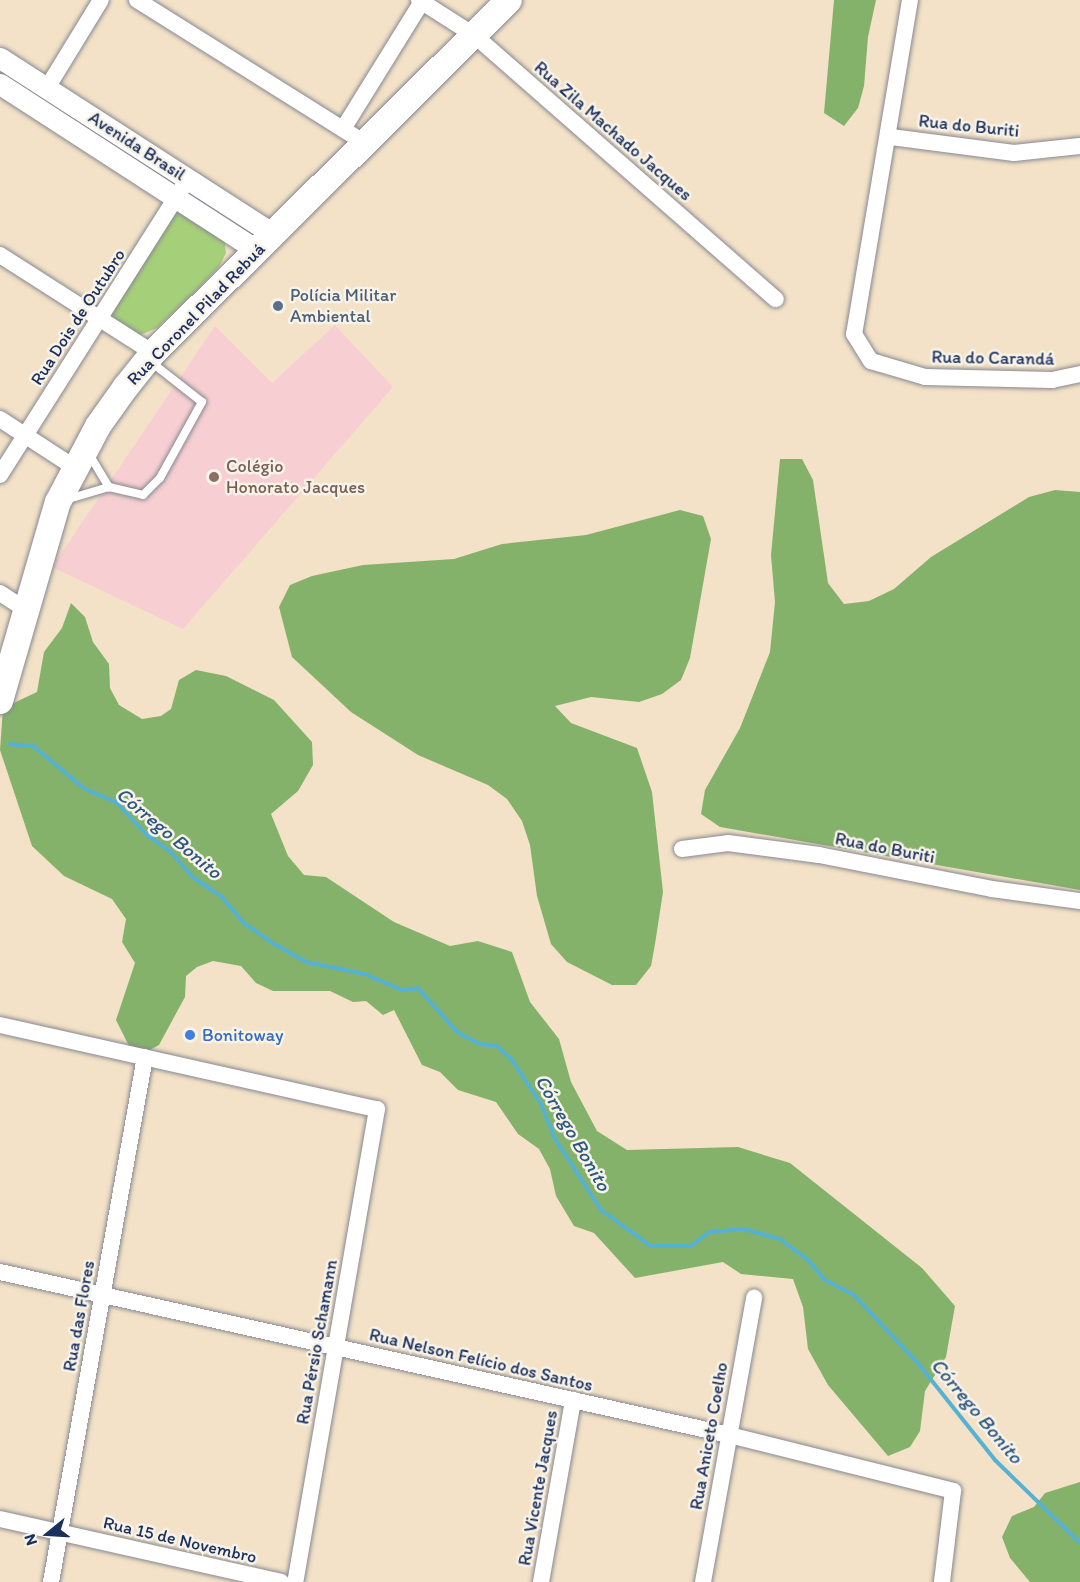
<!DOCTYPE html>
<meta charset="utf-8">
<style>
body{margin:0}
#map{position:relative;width:1080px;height:1582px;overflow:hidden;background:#f3e2c7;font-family:Itim,sans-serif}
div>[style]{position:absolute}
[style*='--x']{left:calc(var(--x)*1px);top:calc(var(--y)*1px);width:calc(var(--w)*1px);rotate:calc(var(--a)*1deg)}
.built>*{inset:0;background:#f7cfd2}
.green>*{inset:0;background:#a6cf7a}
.forest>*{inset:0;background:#84b26a}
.stream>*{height:4px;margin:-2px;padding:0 2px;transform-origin:2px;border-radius:2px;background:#56b2d4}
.roads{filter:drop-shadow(0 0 2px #878892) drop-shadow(0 0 2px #878892)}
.service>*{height:8px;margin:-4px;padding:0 4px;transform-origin:4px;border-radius:4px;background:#fff}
.minor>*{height:16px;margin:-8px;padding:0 8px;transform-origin:8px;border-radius:8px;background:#fff}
.tertiary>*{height:21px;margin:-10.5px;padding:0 10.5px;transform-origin:10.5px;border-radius:10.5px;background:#fff}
.primary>*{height:26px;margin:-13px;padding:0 13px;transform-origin:13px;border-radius:13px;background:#fff}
.dots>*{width:16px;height:16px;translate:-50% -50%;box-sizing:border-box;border:3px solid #f7f3e8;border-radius:50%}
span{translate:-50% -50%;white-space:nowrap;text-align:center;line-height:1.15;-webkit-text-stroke:5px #f7f3e8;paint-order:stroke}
.street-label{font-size:18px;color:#1b2f5e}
.service-label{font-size:18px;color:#4e5e75}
.left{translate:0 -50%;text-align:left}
.education-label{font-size:18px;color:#785e54}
.shop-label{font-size:18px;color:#366cbe}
.water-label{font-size:20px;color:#2d5681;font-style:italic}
.north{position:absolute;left:18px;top:1504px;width:60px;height:60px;-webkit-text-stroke:4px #f7f3e8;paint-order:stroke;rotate:252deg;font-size:16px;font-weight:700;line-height:24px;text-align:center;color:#1b2f5e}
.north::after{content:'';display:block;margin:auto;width:21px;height:27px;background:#1b2f5e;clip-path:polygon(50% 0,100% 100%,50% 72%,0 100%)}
</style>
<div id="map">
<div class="built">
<div style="clip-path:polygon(335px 325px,393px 387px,183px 629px,52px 567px,215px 326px,272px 383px)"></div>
</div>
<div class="green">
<div style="clip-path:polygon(178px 207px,224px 238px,226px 253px,219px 267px,195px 292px,157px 328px,140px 335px,108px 314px)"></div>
</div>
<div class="forest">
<div style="clip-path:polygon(834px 0,876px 0,868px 37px,864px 86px,858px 108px,844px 126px,824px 113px)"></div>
<div style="clip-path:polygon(780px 459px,802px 459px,813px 480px,828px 583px,844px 604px,869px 601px,894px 589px,931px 557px,1029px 497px,1055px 490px,1080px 492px,1080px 890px,720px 827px,701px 814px,705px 790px,740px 728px,770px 652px,775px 602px,771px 555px)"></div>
<div style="clip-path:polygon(680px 510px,703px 516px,711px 539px,690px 658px,681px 680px,662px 694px,639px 702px,591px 697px,555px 706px,571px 723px,637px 748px,652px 792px,663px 892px,655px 944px,651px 966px,636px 985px,612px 985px,567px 962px,551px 944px,537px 896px,530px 845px,522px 821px,507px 799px,488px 785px,418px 755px,351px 712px,292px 657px,279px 607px,290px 585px,312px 576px,363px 565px,454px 559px,502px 544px,586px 535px)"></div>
<div style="clip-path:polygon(71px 603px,85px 617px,93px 642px,109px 664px,110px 688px,119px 705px,142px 719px,161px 716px,171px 709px,179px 680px,196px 670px,226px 676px,274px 700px,312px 742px,313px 765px,298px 791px,271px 814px,288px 856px,304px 875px,326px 877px,394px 922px,450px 946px,478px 941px,512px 952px,530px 1002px,559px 1039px,571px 1082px,597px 1131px,627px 1150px,738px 1147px,790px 1163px,922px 1268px,955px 1306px,946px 1357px,925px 1391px,920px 1431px,910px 1447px,888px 1456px,828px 1385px,808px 1349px,803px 1307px,793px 1279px,741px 1274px,723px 1262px,635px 1278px,594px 1233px,574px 1226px,556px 1196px,550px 1169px,539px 1149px,518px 1134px,496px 1102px,458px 1090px,440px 1072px,422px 1065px,394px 1010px,383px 1015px,366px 1001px,353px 1002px,330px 991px,273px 991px,256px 983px,241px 966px,213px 961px,197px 967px,186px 976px,185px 997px,159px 1045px,150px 1050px,129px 1046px,116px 1020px,135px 963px,122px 942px,126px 919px,112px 899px,64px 876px,32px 846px,0 750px,3px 708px,37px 692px,44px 652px,62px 628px)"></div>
<div style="clip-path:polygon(1080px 1482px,1080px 1582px,1030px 1582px,1010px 1558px,1002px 1537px,1012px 1516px,1034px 1507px,1045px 1493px)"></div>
</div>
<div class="stream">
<div style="--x:9;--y:744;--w:24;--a:5"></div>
<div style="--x:33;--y:746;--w:67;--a:39.6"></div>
<div style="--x:85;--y:789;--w:34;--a:23"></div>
<div style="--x:116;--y:802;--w:45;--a:46.8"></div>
<div style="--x:147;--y:835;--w:29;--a:35"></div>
<div style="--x:171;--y:852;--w:35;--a:49"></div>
<div style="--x:194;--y:878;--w:32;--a:34"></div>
<div style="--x:221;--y:896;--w:35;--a:50"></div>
<div style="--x:244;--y:923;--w:37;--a:35"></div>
<div style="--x:274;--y:944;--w:37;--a:29"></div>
<div style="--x:306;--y:962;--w:60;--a:11.5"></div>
<div style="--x:365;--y:974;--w:40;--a:23.4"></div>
<div style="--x:402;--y:990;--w:16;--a:-7"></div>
<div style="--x:418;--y:988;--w:59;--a:48.4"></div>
<div style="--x:457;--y:1032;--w:26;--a:28"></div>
<div style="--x:480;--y:1044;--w:17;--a:7"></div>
<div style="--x:497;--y:1046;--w:21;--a:43"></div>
<div style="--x:512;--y:1060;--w:53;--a:56.6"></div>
<div style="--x:541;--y:1104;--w:35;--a:68"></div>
<div style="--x:554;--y:1137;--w:87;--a:57.2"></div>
<div style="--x:601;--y:1210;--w:62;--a:35.8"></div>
<div style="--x:651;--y:1246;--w:40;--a:0"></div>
<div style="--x:691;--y:1246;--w:23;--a:-38"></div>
<div style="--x:709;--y:1232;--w:34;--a:-5"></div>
<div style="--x:743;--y:1229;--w:38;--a:15"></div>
<div style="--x:780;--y:1239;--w:35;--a:37"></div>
<div style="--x:808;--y:1260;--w:26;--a:50"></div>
<div style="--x:825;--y:1280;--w:33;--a:27"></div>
<div style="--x:854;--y:1295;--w:92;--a:46.8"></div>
<div style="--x:917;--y:1362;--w:125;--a:51.5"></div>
<div style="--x:995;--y:1460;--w:119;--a:44.3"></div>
</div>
<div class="roads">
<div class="service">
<div style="--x:89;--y:454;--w:39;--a:59"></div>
<div style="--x:65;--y:500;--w:46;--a:-16.5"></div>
<div style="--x:109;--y:487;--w:35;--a:13"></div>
<div style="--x:143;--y:495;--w:24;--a:-45"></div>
<div style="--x:160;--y:478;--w:87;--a:-61.1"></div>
<div style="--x:202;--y:402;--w:65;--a:-141.9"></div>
</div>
<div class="minor">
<div style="--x:137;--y:0;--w:269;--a:32.1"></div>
<div style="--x:419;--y:0;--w:65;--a:32.5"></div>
<div style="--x:474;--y:35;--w:401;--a:41.2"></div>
<div style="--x:910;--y:0;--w:339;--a:99.5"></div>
<div style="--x:854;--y:334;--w:32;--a:58"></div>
<div style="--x:871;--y:361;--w:56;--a:16.5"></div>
<div style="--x:925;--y:377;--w:127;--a:1.4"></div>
<div style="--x:1052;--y:380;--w:29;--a:-12"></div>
<div style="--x:47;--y:88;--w:103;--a:-58.5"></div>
<div style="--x:343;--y:129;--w:152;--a:-58.2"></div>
<div style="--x:891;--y:137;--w:124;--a:7.4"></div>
<div style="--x:1014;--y:153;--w:66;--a:-6.1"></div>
<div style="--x:0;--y:255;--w:182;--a:32.6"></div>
<div style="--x:0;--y:419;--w:88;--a:33"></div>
<div style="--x:0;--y:475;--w:351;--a:-57.6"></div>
<div style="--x:0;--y:593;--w:30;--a:33"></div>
<div style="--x:682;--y:849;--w:46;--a:-7.4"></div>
<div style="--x:728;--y:843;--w:92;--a:7.5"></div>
<div style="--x:819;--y:855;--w:176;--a:11.1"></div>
<div style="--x:992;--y:889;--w:89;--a:7.8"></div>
<div style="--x:0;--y:1025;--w:386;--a:12.6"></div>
<div style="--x:377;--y:1109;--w:480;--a:99.8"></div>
<div style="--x:0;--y:1272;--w:747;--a:12.6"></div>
<div style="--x:729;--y:1435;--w:231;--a:14"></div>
<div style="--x:953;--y:1491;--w:92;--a:96.9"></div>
<div style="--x:0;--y:1519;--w:288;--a:12.6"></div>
<div style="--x:51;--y:1582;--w:533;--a:-79.85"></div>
<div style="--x:541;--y:1582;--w:185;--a:-80"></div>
<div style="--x:703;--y:1582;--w:289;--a:-79.8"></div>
</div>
<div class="tertiary">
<div style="--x:0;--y:58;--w:325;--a:32.8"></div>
<div style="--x:0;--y:84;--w:306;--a:32.9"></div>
</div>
<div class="primary">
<div style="--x:0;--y:701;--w:207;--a:-73.8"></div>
<div style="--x:58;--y:502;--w:86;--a:-62.2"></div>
<div style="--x:98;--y:426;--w:47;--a:-54.6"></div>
<div style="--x:125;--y:388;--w:45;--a:-51.3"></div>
<div style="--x:153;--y:353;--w:501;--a:-44.76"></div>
</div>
</div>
<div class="dots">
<div style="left:278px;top:306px;background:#5c6f8a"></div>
<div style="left:214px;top:477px;background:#8d6e63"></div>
<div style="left:190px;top:1035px;background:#3f7fe0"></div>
</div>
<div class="street-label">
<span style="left:969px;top:126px;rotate:6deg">Rua do Buriti</span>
<span style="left:613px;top:131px;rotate:41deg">Rua Zila Machado Jacques</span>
<span style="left:137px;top:146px;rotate:33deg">Avenida Brasil</span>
<span style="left:196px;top:314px;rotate:-46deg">Rua Coronel Pilad Rebuá</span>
<span style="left:78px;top:317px;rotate:-57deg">Rua Dois de Outubro</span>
<span style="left:993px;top:358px;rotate:1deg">Rua do Carandá</span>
<span style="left:885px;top:848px;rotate:11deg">Rua do Buriti</span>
<span style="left:79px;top:1316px;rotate:-80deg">Rua das Flores</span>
<span style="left:317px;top:1342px;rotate:-80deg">Rua Pérsio Schamann</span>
<span style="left:481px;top:1360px;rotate:13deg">Rua Nelson Felício dos Santos</span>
<span style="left:709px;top:1436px;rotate:-80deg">Rua Aniceto Coelho</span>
<span style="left:538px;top:1488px;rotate:-80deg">Rua Vicente Jacques</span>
<span style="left:180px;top:1540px;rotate:13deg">Rua 15 de Novembro</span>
</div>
<div class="service-label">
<span class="left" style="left:290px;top:306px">Polícia Militar<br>Ambiental</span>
</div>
<div class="education-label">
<span class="left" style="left:226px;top:477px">Colégio<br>Honorato Jacques</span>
</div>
<div class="shop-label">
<span class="left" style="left:202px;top:1035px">Bonitoway</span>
</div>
<div class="water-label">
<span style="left:169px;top:833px;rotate:40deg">Córrego Bonito</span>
<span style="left:573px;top:1133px;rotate:60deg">Córrego Bonito</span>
<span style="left:977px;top:1411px;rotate:50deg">Córrego Bonito</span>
</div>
<div class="north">N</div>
</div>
